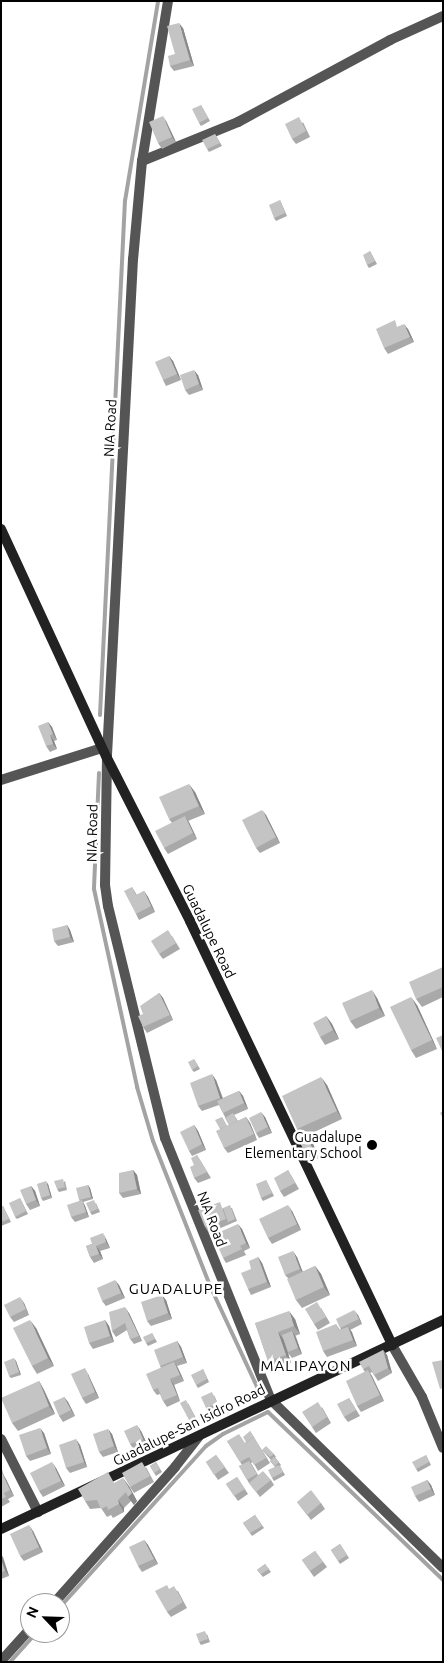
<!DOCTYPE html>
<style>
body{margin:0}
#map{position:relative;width:444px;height:1663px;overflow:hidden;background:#fff;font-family:Ubuntu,sans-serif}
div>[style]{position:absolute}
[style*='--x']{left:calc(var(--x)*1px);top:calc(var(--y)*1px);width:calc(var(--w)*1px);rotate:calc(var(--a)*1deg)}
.stream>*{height:4px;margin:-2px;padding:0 2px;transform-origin:2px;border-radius:2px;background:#a3a3a3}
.street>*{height:10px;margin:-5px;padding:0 5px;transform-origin:5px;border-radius:5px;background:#555}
.secondary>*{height:10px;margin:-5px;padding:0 5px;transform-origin:5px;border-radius:5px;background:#222}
.wall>*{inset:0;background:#a9a9a9}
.shaded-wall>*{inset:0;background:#898989}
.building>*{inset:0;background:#c4c4c4}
.dots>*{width:14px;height:14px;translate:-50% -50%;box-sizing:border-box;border:2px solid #fff;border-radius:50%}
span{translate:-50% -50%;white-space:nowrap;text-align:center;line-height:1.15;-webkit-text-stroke:5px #fff;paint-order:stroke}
.street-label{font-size:14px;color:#000}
.poi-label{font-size:14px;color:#000}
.right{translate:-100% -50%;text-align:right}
.neighbourhood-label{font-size:15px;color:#000;letter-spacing:1px}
.frame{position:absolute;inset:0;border:2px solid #000;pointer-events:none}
.north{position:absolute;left:20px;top:1593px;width:50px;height:50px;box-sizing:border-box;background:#fff;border:1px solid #999;border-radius:50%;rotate:294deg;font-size:14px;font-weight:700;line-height:20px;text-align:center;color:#000}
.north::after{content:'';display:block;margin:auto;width:18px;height:22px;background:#000;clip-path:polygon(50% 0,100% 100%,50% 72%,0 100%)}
</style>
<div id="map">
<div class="stream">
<div style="--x:100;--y:715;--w:515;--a:-87.22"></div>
<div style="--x:125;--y:201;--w:203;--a:-80.6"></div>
<div style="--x:99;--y:773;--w:116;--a:92.5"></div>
<div style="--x:94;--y:889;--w:203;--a:77.7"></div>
<div style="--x:137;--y:1087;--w:56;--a:73.5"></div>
<div style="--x:153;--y:1141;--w:158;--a:68.5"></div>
<div style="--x:211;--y:1288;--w:116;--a:65"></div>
<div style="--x:60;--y:1607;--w:217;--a:-47.8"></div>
<div style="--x:206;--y:1446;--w:21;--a:-35"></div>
<div style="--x:223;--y:1434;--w:50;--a:-26.1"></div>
<div style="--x:268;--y:1412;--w:243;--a:43.8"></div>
<div style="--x:10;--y:1662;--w:39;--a:-48"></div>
</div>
<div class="street">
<div style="--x:168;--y:1;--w:162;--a:99.2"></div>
<div style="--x:142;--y:161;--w:98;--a:95.2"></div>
<div style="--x:133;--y:259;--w:500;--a:93"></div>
<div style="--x:107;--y:758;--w:127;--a:90.9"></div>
<div style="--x:105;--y:885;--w:21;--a:82"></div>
<div style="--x:108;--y:906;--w:239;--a:76.2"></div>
<div style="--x:165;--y:1138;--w:283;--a:68"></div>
<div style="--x:271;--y:1400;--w:240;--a:44.3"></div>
<div style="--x:142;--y:161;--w:104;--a:-22.1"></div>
<div style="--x:238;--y:122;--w:173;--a:-28.3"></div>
<div style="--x:390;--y:40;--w:58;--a:-24.4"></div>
<div style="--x:1;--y:780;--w:106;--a:-17.6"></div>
<div style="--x:392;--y:1345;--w:60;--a:60"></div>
<div style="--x:422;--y:1397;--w:55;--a:67.6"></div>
<div style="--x:1;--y:1439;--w:82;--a:63.1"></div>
<div style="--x:54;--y:1603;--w:182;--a:-48.3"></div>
<div style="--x:175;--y:1467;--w:39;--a:-52"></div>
<div style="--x:1;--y:1661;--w:43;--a:-47.8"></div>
</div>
<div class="secondary">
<div style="--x:1;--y:529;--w:252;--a:65.2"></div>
<div style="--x:107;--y:758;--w:183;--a:63"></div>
<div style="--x:190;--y:921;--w:470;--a:64.5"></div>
<div style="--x:1;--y:1529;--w:489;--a:-25.3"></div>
</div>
<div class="wall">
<div style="clip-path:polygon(183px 28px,194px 66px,174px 71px,170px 66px,175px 54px)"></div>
<div style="clip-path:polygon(201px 105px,210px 121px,201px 126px,199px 123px)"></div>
<div style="clip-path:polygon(166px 121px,176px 142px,162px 149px,158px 143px)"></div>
<div style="clip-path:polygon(303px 122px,310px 137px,296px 144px,292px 139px)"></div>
<div style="clip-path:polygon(215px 134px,222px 146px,209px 152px,207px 149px)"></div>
<div style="clip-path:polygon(280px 200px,287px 216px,276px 221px,274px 218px)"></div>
<div style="clip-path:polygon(370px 251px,377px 264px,369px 268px,367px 265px)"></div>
<div style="clip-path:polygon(399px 326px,408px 329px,414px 342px,388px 354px,384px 348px)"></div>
<div style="clip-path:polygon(169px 356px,173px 361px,181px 380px,166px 386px,163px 380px)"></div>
<div style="clip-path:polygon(198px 375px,203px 390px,189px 395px,185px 390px)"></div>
<div style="clip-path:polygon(48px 722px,52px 727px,57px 740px,54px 741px,57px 749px,50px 752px,46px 746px)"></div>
<div style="clip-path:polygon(195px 792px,205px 814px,188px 821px,197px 839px,168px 854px,164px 848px,172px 823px,169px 819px)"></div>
<div style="clip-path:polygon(266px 815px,280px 843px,260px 853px,256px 848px)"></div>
<div style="clip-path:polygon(132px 887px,137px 895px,144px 891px,148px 897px,155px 912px,139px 920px,136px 914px)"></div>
<div style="clip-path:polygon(67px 925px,70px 930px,74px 942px,58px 946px,54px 941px)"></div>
<div style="clip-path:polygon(172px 936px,180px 949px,163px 959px,159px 954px)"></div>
<div style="clip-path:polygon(443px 967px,443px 997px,422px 1007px,416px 999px)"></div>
<div style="clip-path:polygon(159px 993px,163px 998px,173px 1020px,147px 1033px,143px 1027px,143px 1014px)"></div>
<div style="clip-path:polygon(377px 998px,385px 1016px,356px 1029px,350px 1021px)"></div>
<div style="clip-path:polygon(417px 1005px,437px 1049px,416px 1058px,411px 1050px)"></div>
<div style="clip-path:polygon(326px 1016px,332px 1024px,339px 1039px,325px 1045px,320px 1037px)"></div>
<div style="clip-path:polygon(194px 1059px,200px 1069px,194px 1072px,192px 1070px)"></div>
<div style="clip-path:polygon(216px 1080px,223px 1098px,239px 1091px,243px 1096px,248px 1109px,234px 1115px,238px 1121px,246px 1117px,250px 1123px,257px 1140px,228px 1153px,224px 1148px,220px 1129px,222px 1117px,227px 1126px,229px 1125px,219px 1105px,202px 1111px,198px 1106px)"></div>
<div style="clip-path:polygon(327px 1085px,342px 1119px,308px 1135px,311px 1139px,319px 1158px,311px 1162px,305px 1154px,300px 1133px,297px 1129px)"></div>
<div style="clip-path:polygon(265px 1117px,272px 1133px,259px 1138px,256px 1133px)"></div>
<div style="clip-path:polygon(194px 1125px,198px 1131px,206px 1150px,192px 1156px,189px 1151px)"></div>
<div style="clip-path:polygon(197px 1155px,211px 1178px,198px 1183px,194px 1178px,194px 1165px)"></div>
<div style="clip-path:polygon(133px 1170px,137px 1175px,141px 1194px,123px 1198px,119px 1193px)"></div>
<div style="clip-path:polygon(288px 1170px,299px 1189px,284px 1197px,280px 1191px)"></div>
<div style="clip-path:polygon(266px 1180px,274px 1196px,263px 1201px,261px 1198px)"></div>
<div style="clip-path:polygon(65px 1181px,67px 1190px,59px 1192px,57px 1189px)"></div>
<div style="clip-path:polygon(48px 1184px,52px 1198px,43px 1201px,41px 1198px)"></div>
<div style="clip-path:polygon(88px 1185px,90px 1188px,93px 1199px,83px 1202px,85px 1206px,89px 1217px,75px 1222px,71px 1217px,80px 1201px,79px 1200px)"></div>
<div style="clip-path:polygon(31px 1186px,35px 1191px,40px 1206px,30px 1210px,26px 1204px)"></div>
<div style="clip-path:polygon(20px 1198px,28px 1214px,17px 1219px,15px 1217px)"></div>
<div style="clip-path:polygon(96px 1203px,100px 1212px,92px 1215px,90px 1212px)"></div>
<div style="clip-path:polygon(3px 1206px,11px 1222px,1px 1226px,1px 1207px)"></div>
<div style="clip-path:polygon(223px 1208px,232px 1208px,237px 1221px,209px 1233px,205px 1227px)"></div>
<div style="clip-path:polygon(292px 1211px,301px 1230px,272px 1244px,268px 1238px)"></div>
<div style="clip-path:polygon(242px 1229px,250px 1248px,244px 1251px,246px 1255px,226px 1263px,223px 1258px)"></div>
<div style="clip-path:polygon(106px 1239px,110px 1248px,100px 1251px,103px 1259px,94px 1263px,90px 1257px,86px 1246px)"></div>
<div style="clip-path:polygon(258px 1257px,262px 1263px,271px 1287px,251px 1295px,248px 1289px,251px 1269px)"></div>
<div style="clip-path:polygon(297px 1257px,302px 1272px,315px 1266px,321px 1274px,330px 1295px,302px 1308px,296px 1300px,288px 1278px,285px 1275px)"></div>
<div style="clip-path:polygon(119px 1285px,125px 1298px,106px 1306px,102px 1301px)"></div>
<div style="clip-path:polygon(166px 1300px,172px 1319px,151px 1326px,147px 1321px)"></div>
<div style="clip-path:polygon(24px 1303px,29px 1315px,14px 1322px,10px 1317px)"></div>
<div style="clip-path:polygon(321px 1308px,330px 1323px,318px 1330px,314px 1324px)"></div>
<div style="clip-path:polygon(129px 1313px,142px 1341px,134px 1344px,130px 1339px,127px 1330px,116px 1337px,112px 1331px)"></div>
<div style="clip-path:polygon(358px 1315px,362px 1324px,350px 1330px,357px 1346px,327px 1357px,323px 1351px,336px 1324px,340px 1330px,341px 1329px,340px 1328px)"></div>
<div style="clip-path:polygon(295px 1319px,300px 1334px,295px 1336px,302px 1354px,292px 1358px,288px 1353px,291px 1363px,274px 1369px,268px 1361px,255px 1323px)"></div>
<div style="clip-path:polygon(105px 1320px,109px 1326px,114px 1342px,93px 1349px,89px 1343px)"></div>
<div style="clip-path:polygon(36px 1328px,54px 1366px,37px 1374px,32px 1366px)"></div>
<div style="clip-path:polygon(152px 1333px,157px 1342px,148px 1346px,146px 1343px)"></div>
<div style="clip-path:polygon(177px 1341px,181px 1347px,187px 1363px,177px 1366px,184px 1381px,174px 1385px,180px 1401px,167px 1407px,163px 1401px,160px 1394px,157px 1395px,153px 1390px,161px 1368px,160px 1366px)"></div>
<div style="clip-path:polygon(383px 1350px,387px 1355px,392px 1373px,378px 1381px,372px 1372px,370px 1373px,384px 1401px,361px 1412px,357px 1406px,365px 1372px,363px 1369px)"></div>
<div style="clip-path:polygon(16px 1361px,21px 1375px,11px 1378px,9px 1376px)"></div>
<div style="clip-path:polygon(203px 1369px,209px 1382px,198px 1388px,196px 1385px)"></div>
<div style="clip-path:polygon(88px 1374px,99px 1398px,86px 1404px,82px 1398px)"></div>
<div style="clip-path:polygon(39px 1381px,44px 1390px,55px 1414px,18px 1431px,12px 1423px)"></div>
<div style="clip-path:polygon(214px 1395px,219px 1406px,208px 1411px,206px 1408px)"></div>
<div style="clip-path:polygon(64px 1397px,68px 1402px,75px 1416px,63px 1422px,59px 1416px)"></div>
<div style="clip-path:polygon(349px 1398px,360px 1416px,348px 1422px,344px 1417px)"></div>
<div style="clip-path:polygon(188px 1403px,197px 1420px,191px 1423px,189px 1420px)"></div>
<div style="clip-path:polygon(322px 1407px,331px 1423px,316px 1433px,312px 1427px)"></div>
<div style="clip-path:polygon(141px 1431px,147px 1444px,134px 1450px,130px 1444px)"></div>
<div style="clip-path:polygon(250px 1431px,270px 1463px,258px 1471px,253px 1462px,251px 1463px,258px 1475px,271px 1480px,274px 1485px,260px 1497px,249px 1483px,239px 1466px,242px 1465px,227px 1441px,245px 1443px,246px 1442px)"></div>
<div style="clip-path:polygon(44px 1433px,51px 1454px,30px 1461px,26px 1456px)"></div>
<div style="clip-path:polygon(112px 1434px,118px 1452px,103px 1457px,99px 1452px)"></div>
<div style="clip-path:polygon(80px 1445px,87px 1467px,70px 1473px,66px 1468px)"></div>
<div style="clip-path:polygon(262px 1450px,274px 1454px,276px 1457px,275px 1457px,281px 1465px,280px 1466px,285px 1475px,274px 1481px,272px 1478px,275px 1467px,270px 1461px,271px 1460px)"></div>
<div style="clip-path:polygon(216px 1455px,229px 1473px,218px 1480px,206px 1462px)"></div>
<div style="clip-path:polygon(426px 1455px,431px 1465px,418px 1472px,416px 1469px)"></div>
<div style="clip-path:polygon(156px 1462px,162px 1472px,156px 1476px,150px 1466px)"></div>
<div style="clip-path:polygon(1px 1466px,4px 1476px,14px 1496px,8px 1499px,10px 1502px,1px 1507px)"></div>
<div style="clip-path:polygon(146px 1467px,154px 1482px,134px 1493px,130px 1487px)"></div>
<div style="clip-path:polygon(56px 1468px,65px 1486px,43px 1497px,39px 1491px)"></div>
<div style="clip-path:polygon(237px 1477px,248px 1494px,238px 1501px,226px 1484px)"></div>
<div style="clip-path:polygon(427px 1480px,431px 1485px,435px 1495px,419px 1502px,415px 1496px)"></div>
<div style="clip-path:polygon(115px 1483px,129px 1486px,137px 1501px,134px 1505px,131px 1501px,124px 1508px,124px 1512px,113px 1518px,111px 1515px,107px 1517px,101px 1508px,90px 1509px,85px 1501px)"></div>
<div style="clip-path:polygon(297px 1502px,321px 1503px,325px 1509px,311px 1520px)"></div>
<div style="clip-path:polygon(255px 1515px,264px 1528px,252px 1536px,243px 1523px)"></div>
<div style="clip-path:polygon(33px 1531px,43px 1552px,24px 1561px,20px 1556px)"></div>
<div style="clip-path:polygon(144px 1540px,148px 1545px,158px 1564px,142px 1572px,138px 1566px)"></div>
<div style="clip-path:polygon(340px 1544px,349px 1558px,340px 1564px,331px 1550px)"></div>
<div style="clip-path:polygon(315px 1551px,327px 1567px,314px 1577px,302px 1560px)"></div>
<div style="clip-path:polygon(1px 1555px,9px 1576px,1px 1579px)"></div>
<div style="clip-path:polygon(265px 1564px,271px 1572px,263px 1577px,257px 1570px)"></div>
<div style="clip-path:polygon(169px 1589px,178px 1591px,187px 1608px,171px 1617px,167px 1612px)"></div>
<div style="clip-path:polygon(207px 1634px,210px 1642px,201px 1645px,199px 1642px)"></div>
</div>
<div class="shaded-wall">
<div style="clip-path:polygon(179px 23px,183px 28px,194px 66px,190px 60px)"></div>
<div style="clip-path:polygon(163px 116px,166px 121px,176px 142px,172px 137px)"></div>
<div style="clip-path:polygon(404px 324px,408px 329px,414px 342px,410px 337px)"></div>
<div style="clip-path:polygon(169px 356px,173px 361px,181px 380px,177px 374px)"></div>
<div style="clip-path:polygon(194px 370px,198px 375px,203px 390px,199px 384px)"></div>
<div style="clip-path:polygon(48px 722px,52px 727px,57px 740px,53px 734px)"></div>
<div style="clip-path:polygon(50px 735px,54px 741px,57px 749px,53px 744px)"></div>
<div style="clip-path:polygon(189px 784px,195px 792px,205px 814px,199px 806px)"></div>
<div style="clip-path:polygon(262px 810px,266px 815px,280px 843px,276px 837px)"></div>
<div style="clip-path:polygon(185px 816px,189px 822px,197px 839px,193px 833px)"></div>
<div style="clip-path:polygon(144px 891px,148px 897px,155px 912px,151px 906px)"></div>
<div style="clip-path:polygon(67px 925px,70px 930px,74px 942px,70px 937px)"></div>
<div style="clip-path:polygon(372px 990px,377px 998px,385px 1016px,379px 1008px)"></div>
<div style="clip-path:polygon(159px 993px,163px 998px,173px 1020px,170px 1015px)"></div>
<div style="clip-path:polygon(411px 997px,417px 1005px,437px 1049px,432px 1040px)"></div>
<div style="clip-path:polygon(326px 1016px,332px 1024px,339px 1039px,333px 1030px)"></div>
<div style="clip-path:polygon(212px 1074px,216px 1080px,224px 1103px,220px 1098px)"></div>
<div style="clip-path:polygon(321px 1077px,327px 1085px,342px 1119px,337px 1111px)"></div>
<div style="clip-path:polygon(239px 1091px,243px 1096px,248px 1109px,244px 1103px)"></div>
<div style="clip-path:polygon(261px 1112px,265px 1117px,272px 1133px,268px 1127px)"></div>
<div style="clip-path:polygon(246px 1117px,250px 1123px,257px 1140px,254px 1134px)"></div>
<div style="clip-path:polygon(194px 1125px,198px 1131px,206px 1150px,202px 1144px)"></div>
<div style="clip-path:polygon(305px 1131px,311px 1139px,319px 1158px,313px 1150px)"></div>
<div style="clip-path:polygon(133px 1170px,137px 1175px,141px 1194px,137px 1189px)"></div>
<div style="clip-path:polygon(46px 1181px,48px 1184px,52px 1198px,50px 1195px)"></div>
<div style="clip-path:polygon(88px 1185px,90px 1188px,93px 1199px,91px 1197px)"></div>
<div style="clip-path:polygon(31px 1186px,35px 1191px,40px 1206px,36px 1200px)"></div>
<div style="clip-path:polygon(82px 1200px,85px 1206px,89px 1217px,86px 1212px)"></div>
<div style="clip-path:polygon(288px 1205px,292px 1211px,301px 1230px,297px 1224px)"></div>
<div style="clip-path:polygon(238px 1224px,242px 1229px,250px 1248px,246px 1243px)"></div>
<div style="clip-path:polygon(103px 1233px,106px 1239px,110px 1248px,106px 1242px)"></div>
<div style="clip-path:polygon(96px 1246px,100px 1251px,103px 1259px,99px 1254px)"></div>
<div style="clip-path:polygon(293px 1251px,297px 1257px,304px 1275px,300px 1269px)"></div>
<div style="clip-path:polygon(258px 1257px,262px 1263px,271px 1287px,267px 1282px)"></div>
<div style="clip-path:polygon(315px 1266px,321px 1274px,330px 1295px,324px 1287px)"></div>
<div style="clip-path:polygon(115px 1280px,119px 1285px,125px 1298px,121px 1293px)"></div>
<div style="clip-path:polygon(162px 1295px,166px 1300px,172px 1319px,168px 1313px)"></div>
<div style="clip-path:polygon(20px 1297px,24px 1303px,29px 1315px)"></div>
<div style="clip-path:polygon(125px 1307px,129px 1313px,142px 1341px,139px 1336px)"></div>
<div style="clip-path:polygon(354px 1310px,358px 1315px,362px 1324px,359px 1319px)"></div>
<div style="clip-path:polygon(289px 1311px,295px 1319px,300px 1334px,294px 1326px)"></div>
<div style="clip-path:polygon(30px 1320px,36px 1328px,54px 1366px,48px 1358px)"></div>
<div style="clip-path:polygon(105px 1320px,109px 1326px,114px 1342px,110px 1336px)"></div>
<div style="clip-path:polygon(348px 1327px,352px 1332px,357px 1346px,353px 1340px)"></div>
<div style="clip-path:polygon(292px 1331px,296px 1337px,302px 1354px,298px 1348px)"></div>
<div style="clip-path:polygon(278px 1332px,284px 1340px,291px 1363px,286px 1355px)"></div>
<div style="clip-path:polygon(177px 1341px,181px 1347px,187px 1363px,183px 1357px)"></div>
<div style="clip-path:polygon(383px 1350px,387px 1355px,392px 1373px,388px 1368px)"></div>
<div style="clip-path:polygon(14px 1358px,16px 1361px,21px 1375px,19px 1372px)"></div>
<div style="clip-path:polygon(174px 1362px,178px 1368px,184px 1381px,180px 1375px)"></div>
<div style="clip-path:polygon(85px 1368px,88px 1374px,99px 1398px,95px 1392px)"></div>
<div style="clip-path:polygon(368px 1370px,372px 1376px,384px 1401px,380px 1395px)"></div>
<div style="clip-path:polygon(170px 1379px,174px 1385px,180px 1401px,177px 1395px)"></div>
<div style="clip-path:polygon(39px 1381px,44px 1390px,55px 1414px,49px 1406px)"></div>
<div style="clip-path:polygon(64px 1397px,68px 1402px,75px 1416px,71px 1410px)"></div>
<div style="clip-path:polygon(137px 1425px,141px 1431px,147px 1444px,143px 1439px)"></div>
<div style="clip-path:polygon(40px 1428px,44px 1433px,51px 1454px,47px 1448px)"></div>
<div style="clip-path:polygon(108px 1429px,112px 1434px,118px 1452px,114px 1446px)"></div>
<div style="clip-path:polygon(76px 1439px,80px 1445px,87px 1467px,84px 1462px)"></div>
<div style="clip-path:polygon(52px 1462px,56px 1468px,65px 1486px,61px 1481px)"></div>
<div style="clip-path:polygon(2px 1473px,6px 1479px,14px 1496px,10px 1490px)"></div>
<div style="clip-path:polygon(123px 1478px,129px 1486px,137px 1501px,134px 1505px,128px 1497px)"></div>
<div style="clip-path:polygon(427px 1480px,431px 1485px,435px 1495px,431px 1489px)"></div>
<div style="clip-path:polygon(118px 1500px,124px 1508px,124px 1512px,119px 1504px)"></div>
<div style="clip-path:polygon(29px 1525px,33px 1531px,43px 1552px,39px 1547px)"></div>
<div style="clip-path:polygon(144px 1540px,148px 1545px,158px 1564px,154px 1559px)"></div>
<div style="clip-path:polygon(1px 1555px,3px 1557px,9px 1576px,5px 1571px,1px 1559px)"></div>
</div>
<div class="building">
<div style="clip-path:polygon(179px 23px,190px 60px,170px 66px,168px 56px,175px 54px,167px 26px)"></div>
<div style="clip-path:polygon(201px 105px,208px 118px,199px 123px,192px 109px)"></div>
<div style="clip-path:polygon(163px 116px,172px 137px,158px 143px,149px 122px)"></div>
<div style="clip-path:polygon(299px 117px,306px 131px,292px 139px,285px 124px)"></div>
<div style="clip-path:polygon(215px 134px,220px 143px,207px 149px,202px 140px)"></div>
<div style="clip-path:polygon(280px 200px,285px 213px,274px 218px,269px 205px)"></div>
<div style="clip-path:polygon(370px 251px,375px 261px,367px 265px,363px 255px)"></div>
<div style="clip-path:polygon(395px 320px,397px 327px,404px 324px,410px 337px,384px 348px,376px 329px)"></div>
<div style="clip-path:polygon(169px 356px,177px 374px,163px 380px,155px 362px)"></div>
<div style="clip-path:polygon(194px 370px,199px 384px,185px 390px,180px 375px)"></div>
<div style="clip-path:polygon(48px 722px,53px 734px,50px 735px,53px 744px,46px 746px,38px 726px)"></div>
<div style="clip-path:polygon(189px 784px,199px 806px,169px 819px,159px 797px)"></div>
<div style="clip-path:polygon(262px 810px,276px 837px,256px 848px,242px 820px)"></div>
<div style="clip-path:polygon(185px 816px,193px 833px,164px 848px,155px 831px)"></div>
<div style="clip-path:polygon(132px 887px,136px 895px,144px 891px,151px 906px,136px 914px,124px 891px)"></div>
<div style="clip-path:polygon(67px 925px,70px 937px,54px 941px,52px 929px)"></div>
<div style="clip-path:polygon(168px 930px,176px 943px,159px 954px,151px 941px)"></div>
<div style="clip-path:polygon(443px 967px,443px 987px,416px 999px,409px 982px)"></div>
<div style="clip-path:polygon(372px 990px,379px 1008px,350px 1021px,342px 1003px)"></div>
<div style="clip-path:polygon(159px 993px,170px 1015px,143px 1027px,138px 1016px,143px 1014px,140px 1006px)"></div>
<div style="clip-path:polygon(411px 997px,432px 1040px,411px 1050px,390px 1007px)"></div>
<div style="clip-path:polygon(326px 1016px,333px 1030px,320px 1037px,313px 1023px)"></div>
<div style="clip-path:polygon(443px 1035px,443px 1053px,436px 1038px)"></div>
<div style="clip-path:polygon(194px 1059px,198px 1066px,192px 1070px,188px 1062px)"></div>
<div style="clip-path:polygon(212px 1074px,220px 1098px,198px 1106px,190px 1083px)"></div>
<div style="clip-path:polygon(321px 1077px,337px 1111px,297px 1129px,282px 1096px)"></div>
<div style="clip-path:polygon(239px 1091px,244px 1103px,223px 1113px,217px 1101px)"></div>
<div style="clip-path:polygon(443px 1111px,443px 1118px,440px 1113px)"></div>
<div style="clip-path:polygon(261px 1112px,268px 1127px,256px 1133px,249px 1118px)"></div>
<div style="clip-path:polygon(233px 1113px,237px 1121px,229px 1125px,225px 1118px)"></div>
<div style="clip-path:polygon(222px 1117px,227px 1126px,220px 1129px,215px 1120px)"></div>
<div style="clip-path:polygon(246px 1117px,254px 1134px,224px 1148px,216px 1131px)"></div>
<div style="clip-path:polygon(194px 1125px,202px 1144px,189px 1151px,180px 1132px)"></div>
<div style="clip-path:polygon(305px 1131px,313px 1150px,305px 1154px,297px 1135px)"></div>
<div style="clip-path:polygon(197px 1155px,207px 1172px,194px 1178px,190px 1167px,194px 1165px,191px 1158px)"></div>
<div style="clip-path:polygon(133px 1170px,137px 1189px,119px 1193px,119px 1173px)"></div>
<div style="clip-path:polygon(288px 1170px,295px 1183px,280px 1191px,274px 1178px)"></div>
<div style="clip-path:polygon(63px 1179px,65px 1187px,57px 1189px,54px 1181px)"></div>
<div style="clip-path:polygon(266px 1180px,272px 1193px,261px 1198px,256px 1184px)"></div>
<div style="clip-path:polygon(46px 1181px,50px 1195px,41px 1198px,37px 1184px)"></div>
<div style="clip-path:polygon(88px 1185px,91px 1197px,79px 1200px,76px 1188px)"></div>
<div style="clip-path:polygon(31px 1186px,36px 1200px,26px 1204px,20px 1190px)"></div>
<div style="clip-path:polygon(20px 1198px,26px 1211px,15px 1217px,9px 1203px)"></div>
<div style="clip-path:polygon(82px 1200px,86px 1212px,71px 1217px,67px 1205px)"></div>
<div style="clip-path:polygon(94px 1200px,98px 1209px,90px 1212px,86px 1203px)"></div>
<div style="clip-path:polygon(220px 1202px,226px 1219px,205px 1227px,198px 1210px)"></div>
<div style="clip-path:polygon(230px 1205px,235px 1219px,228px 1222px,223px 1208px)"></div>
<div style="clip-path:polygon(288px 1205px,297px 1224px,268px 1238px,259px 1219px)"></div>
<div style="clip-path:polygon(3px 1206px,9px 1219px,1px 1222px,1px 1207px)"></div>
<div style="clip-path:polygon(238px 1224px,246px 1243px,240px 1246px,242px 1249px,223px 1258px,213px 1235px)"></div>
<div style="clip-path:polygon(103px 1233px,106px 1242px,96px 1246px,99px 1254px,90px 1257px,86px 1246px,92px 1244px,90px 1238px)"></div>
<div style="clip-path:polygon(293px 1251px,300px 1269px,285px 1275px,278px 1257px)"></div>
<div style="clip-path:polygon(258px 1257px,267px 1282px,248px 1289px,241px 1273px,251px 1269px,249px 1261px)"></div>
<div style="clip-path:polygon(315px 1266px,324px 1287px,296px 1300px,287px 1279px)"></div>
<div style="clip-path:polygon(115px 1280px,121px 1293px,102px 1301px,97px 1288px)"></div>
<div style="clip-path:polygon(162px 1295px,168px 1313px,147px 1321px,141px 1302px)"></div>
<div style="clip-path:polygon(20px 1297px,26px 1309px,10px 1317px,4px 1305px)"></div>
<div style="clip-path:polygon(317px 1302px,326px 1317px,314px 1324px,305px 1309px)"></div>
<div style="clip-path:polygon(125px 1307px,139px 1336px,130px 1339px,125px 1323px,112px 1331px,109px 1312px)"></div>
<div style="clip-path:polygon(354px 1310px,359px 1319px,340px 1328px,336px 1319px)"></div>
<div style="clip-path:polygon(289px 1311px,294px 1326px,278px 1332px,286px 1355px,268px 1361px,255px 1323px)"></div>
<div style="clip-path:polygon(30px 1320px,48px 1358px,32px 1366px,13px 1328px)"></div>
<div style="clip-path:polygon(105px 1320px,110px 1336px,89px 1343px,84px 1327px)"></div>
<div style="clip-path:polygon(336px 1324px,339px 1330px,348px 1327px,353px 1340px,323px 1351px,316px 1332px)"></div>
<div style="clip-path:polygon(292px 1331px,298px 1348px,288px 1352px,282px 1335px)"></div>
<div style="clip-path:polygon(152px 1333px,155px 1339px,146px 1343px,143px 1337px)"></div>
<div style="clip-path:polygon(177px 1341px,183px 1357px,160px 1366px,154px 1350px)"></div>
<div style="clip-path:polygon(383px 1350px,388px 1368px,374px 1375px,369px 1366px,363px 1369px,359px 1362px)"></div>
<div style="clip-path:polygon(14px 1358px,19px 1372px,9px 1376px,4px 1362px)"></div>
<div style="clip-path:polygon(443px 1360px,443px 1388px,440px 1389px,432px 1362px)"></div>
<div style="clip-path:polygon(174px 1362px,180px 1375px,170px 1379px,177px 1395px,163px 1401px,158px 1388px,153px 1390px,146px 1374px)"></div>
<div style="clip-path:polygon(85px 1368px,95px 1392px,82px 1398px,71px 1374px)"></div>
<div style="clip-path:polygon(203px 1369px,207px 1379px,196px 1385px,191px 1375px)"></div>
<div style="clip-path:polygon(368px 1370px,380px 1395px,357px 1406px,346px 1381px)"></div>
<div style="clip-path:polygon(39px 1381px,49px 1406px,12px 1423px,1px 1398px)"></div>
<div style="clip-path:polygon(212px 1392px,217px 1403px,206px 1408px,201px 1397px)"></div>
<div style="clip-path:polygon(64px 1397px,71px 1410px,59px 1416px,53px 1402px)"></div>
<div style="clip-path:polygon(349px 1398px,356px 1410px,344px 1417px,337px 1404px)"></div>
<div style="clip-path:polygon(186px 1400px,195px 1417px,189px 1420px,180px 1403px)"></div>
<div style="clip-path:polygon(318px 1402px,327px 1417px,312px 1427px,302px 1412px)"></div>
<div style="clip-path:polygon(137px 1425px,143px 1439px,130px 1444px,124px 1431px)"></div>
<div style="clip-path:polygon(40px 1428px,47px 1448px,26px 1456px,19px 1435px)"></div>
<div style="clip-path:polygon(108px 1429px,114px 1446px,99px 1452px,93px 1434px)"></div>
<div style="clip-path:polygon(250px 1431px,254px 1437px,246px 1442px,243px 1437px)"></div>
<div style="clip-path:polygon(239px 1434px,245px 1443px,254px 1437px,266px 1458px,254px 1465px,249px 1457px,240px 1462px,227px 1441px)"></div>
<div style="clip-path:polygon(76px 1439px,84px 1462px,66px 1468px,59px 1445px)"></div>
<div style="clip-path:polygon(266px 1446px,274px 1454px,270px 1457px,262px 1450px)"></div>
<div style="clip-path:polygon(216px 1455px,225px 1467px,214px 1475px,206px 1462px)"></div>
<div style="clip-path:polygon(426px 1455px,429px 1462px,416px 1469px,412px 1462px)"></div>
<div style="clip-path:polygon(274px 1457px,279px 1462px,275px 1466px,270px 1461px)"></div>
<div style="clip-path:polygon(249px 1461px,257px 1474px,247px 1480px,239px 1466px)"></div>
<div style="clip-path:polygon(52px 1462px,61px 1481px,39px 1491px,30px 1473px)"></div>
<div style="clip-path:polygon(142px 1462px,150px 1476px,130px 1487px,122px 1473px)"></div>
<div style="clip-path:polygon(156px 1462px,160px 1469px,154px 1473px,150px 1466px)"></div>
<div style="clip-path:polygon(279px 1465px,283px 1472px,272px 1478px,268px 1470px)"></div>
<div style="clip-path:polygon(263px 1471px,271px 1480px,256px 1492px,249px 1483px)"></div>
<div style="clip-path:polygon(108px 1472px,114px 1483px,123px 1478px,132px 1493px,128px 1497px,126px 1492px,118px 1500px,119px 1504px,108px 1510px,107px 1506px,101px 1509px,97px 1500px,85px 1501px,78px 1489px)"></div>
<div style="clip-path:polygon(2px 1473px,10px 1490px,4px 1493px,6px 1497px,1px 1499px,1px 1474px)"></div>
<div style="clip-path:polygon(237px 1477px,245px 1489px,234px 1496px,226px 1484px)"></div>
<div style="clip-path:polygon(427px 1480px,431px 1489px,415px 1496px,411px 1487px)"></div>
<div style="clip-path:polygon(311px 1490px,321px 1503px,307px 1515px,297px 1502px)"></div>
<div style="clip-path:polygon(255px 1515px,262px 1526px,250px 1533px,243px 1523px)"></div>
<div style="clip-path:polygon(29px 1525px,39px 1547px,20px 1556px,10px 1534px)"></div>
<div style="clip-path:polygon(144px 1540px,154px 1559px,138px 1566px,129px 1547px)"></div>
<div style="clip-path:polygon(340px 1544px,347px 1555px,338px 1561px,331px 1550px)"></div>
<div style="clip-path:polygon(315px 1551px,323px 1562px,310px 1571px,302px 1560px)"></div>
<div style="clip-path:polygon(1px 1559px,5px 1571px,1px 1572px)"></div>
<div style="clip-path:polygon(265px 1564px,269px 1569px,261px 1574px,257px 1570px)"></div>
<div style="clip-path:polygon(167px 1585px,169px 1589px,174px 1586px,183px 1602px,167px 1612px,155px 1591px)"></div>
<div style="clip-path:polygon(205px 1631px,208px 1639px,199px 1642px,196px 1634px)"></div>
</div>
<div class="dots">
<div style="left:372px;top:1145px;background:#000"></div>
</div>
<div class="street-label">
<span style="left:110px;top:428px;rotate:-87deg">NIA Road</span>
<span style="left:92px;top:833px;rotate:-89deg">NIA Road</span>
<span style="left:209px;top:931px;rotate:64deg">Guadalupe Road</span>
<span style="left:212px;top:1219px;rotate:69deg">NIA Road</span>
<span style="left:189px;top:1425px;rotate:-26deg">Guadalupe-San Isidro Road</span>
</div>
<div class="poi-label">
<span class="right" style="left:362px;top:1145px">Guadalupe<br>Elementary School</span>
</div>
<div class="neighbourhood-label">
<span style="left:176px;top:1289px">GUADALUPE</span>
<span style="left:306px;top:1366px">MALIPAYON</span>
</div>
<div class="frame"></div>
<div class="north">N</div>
</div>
